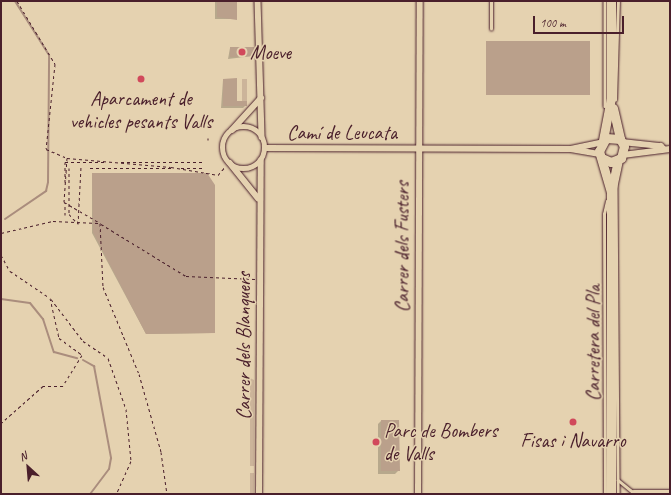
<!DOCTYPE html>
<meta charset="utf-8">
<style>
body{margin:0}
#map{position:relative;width:671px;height:495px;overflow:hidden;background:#e5d2b0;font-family:Caveat,sans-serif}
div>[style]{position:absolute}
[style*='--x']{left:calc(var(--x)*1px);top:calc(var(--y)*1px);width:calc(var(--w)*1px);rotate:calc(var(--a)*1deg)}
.green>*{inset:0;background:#ccb49a}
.shadow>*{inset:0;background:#0003}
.stream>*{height:2px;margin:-1px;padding:0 1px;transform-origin:1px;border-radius:1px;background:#aa8d7d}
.building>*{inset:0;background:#baa08b}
.path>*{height:1px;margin-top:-0.5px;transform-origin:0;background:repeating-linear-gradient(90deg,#4a1f2b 0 3px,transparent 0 6px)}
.roads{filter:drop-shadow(0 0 1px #4a1f2b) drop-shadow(0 0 1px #4a1f2b)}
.service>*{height:2.5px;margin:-1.25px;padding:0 1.25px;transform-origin:1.25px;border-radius:1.25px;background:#e5d2b0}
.minor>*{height:5.5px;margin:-2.75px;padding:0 2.75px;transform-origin:2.75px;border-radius:2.75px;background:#e5d2b0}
.minor>.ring{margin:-2.75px;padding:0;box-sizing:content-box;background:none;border:5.5px solid #e5d2b0;border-radius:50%}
.primary>*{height:9px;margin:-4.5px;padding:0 4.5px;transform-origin:4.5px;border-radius:4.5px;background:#e5d2b0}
.dots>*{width:11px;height:11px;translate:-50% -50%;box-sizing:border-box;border:2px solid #e5d2b0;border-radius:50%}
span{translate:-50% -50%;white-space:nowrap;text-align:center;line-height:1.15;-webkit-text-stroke:3px #e5d2b0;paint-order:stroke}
.poi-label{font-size:20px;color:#4a1f2b}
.left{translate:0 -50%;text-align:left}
.street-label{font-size:20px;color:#4a1f2b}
.frame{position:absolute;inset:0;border:2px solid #4a1f2b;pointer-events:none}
.north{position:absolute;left:8px;top:447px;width:40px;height:40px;-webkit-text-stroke:3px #e5d2b0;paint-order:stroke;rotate:334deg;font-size:11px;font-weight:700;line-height:16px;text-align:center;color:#4a1f2b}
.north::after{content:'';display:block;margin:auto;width:14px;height:18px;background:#4a1f2b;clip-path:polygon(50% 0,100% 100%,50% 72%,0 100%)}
.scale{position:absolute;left:533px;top:16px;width:91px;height:18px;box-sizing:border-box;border:2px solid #4a1f2b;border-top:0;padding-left:5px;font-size:12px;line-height:14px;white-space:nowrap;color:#4a1f2b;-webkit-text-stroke:3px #e5d2b0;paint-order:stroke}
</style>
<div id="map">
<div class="green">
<div style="clip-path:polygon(242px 79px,247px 79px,247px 101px,242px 101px)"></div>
<div style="clip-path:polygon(250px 378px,254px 380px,254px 466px,250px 466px)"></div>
<div style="clip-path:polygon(250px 473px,254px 473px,254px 494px,250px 494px)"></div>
</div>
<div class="shadow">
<div style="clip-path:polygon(215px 1px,236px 1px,236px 19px,215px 19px)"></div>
<div style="clip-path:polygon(486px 43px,589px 95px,486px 95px)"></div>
<div style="clip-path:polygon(230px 48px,253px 56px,228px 59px)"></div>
<div style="clip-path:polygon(223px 80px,236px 102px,246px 105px,243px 108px,221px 108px)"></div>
<div style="clip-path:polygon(92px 174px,214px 333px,213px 333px,146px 334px,92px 233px)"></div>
<div style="clip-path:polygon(381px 421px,399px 470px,395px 474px,378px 474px,378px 424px)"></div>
</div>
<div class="stream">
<div style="--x:5;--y:219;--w:50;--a:-34.3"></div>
<div style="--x:46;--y:191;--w:9;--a:-77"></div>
<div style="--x:48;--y:182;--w:127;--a:-89.5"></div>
<div style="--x:49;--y:55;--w:64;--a:-122.2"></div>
<div style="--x:1;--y:299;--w:29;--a:8"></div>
<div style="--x:30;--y:303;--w:21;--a:51"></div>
<div style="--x:43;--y:319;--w:35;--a:72"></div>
<div style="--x:54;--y:352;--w:24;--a:15"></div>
<div style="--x:83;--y:360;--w:13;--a:29"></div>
<div style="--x:94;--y:366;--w:94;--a:79.5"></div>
<div style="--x:111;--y:458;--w:11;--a:100"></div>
<div style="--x:109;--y:469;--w:31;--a:127"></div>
</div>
<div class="building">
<div style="clip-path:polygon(217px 1px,237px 1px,237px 20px,217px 17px)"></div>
<div style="clip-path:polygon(486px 41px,590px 41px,590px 95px,486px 95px)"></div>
<div style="clip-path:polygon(230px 47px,254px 47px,254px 56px,230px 57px)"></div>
<div style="clip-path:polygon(237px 78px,237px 101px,247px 101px,247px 106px,223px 106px,223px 79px)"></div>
<div style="clip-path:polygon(92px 173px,207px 173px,215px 185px,215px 333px,146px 334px,93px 232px)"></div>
<div style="clip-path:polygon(381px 420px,399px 420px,400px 471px,381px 471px)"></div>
</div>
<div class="path">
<div style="--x:17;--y:1;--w:74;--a:58.9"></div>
<div style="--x:55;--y:64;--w:85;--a:96"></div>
<div style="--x:46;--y:149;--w:23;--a:23"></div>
<div style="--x:67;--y:158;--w:104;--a:4.9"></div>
<div style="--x:171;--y:167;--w:48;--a:9.7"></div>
<div style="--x:218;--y:175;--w:11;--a:-49"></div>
<div style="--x:208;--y:138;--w:2;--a:90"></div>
<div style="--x:67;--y:158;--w:44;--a:93.9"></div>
<div style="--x:64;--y:202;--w:42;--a:30.3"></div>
<div style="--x:100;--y:223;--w:64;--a:87.3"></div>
<div style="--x:103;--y:287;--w:94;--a:67.5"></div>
<div style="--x:139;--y:374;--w:81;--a:74.2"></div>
<div style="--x:161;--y:452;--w:42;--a:81.9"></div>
<div style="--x:121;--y:162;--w:83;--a:0"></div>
<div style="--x:69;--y:168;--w:46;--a:90"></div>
<div style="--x:69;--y:214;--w:13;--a:48"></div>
<div style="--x:78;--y:224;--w:57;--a:-87"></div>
<div style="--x:90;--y:168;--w:82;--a:0"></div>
<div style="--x:181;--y:168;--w:23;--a:0"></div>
<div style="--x:65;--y:182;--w:20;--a:-90"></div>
<div style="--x:65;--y:162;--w:39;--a:0"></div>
<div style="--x:1;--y:191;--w:9;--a:90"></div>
<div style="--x:65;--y:215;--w:12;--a:-90"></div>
<div style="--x:101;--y:224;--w:100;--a:31.5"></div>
<div style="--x:186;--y:276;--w:69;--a:2.5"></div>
<div style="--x:1;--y:233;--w:53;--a:-13"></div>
<div style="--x:53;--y:221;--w:45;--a:2.5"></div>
<div style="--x:1;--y:255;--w:18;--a:61"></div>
<div style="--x:10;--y:271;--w:48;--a:34"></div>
<div style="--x:50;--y:298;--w:41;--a:77.3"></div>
<div style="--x:59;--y:338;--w:29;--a:36"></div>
<div style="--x:82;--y:355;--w:36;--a:122"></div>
<div style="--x:63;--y:386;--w:20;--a:180"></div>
<div style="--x:43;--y:386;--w:56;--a:138.6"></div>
<div style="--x:51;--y:299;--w:53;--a:52.7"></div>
<div style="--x:83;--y:341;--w:30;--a:34"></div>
<div style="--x:108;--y:358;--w:54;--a:70.6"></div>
<div style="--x:126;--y:409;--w:52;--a:84.5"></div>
<div style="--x:131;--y:461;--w:36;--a:114"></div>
</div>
<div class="roads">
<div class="service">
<div style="--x:605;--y:1;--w:105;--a:90"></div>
<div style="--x:491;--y:29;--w:28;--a:-90"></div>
<div style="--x:615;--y:100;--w:99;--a:-88.3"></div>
<div style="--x:616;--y:183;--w:311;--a:89.6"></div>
<div style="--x:618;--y:480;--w:21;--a:39"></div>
<div style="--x:605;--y:494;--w:280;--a:-90.2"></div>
<div style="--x:604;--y:214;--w:13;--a:-77"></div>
</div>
<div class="minor">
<div style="--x:258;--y:1;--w:136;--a:88.3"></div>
<div class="ring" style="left:223px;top:127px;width:36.5px;height:36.5px"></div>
<div style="--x:232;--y:130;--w:43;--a:-47.8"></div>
<div style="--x:622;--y:142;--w:39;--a:6"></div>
<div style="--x:661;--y:146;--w:4;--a:45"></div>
<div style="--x:265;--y:148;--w:306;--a:0.2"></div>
<div style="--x:571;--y:149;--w:29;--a:10"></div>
<div style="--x:571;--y:149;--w:30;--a:-12"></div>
<div style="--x:623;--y:155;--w:47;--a:-7.3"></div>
<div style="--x:230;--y:163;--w:45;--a:51.3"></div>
<div style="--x:634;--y:493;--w:36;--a:0"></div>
<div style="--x:259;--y:494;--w:333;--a:-89.7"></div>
<div style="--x:418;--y:494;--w:493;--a:-89.8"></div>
</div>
<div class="primary">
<div style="--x:613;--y:108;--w:32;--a:77"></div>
<div style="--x:603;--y:140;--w:43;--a:-79.2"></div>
<div style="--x:611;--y:98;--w:97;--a:-90"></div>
<div style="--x:602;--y:158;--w:10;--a:24"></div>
<div style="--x:611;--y:162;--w:11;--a:-22"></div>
<div style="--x:621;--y:158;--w:12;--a:-76"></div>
<div style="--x:624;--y:146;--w:8;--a:-120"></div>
<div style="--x:620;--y:139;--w:14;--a:-176"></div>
<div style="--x:606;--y:138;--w:15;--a:118"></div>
<div style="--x:599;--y:151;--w:43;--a:73.7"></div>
<div style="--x:611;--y:192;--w:302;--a:90"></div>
<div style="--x:612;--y:188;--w:29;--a:-78"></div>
</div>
</div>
<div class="dots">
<div style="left:242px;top:52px;background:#d1495b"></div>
<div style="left:141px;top:79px;background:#d1495b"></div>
<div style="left:573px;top:422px;background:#d1495b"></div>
<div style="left:376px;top:442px;background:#d1495b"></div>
</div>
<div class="poi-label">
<span class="left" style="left:250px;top:52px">Moeve</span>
<span style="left:141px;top:110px">Aparcament de<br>vehicles pesants Valls</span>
<span class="left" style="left:384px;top:442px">Parc de Bombers<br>de Valls</span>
<span style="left:573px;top:440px">Fisas i Navarro</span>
</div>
<div class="street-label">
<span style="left:342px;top:132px">Camí de Leucata</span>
<span style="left:402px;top:247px;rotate:-90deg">Carrer dels Fusters</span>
<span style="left:593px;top:343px;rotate:-90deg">Carretera del Pla</span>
<span style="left:243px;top:346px;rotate:-90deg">Carrer dels Blanquers</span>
</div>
<div class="frame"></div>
<div class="north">N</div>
<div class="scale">100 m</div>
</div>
